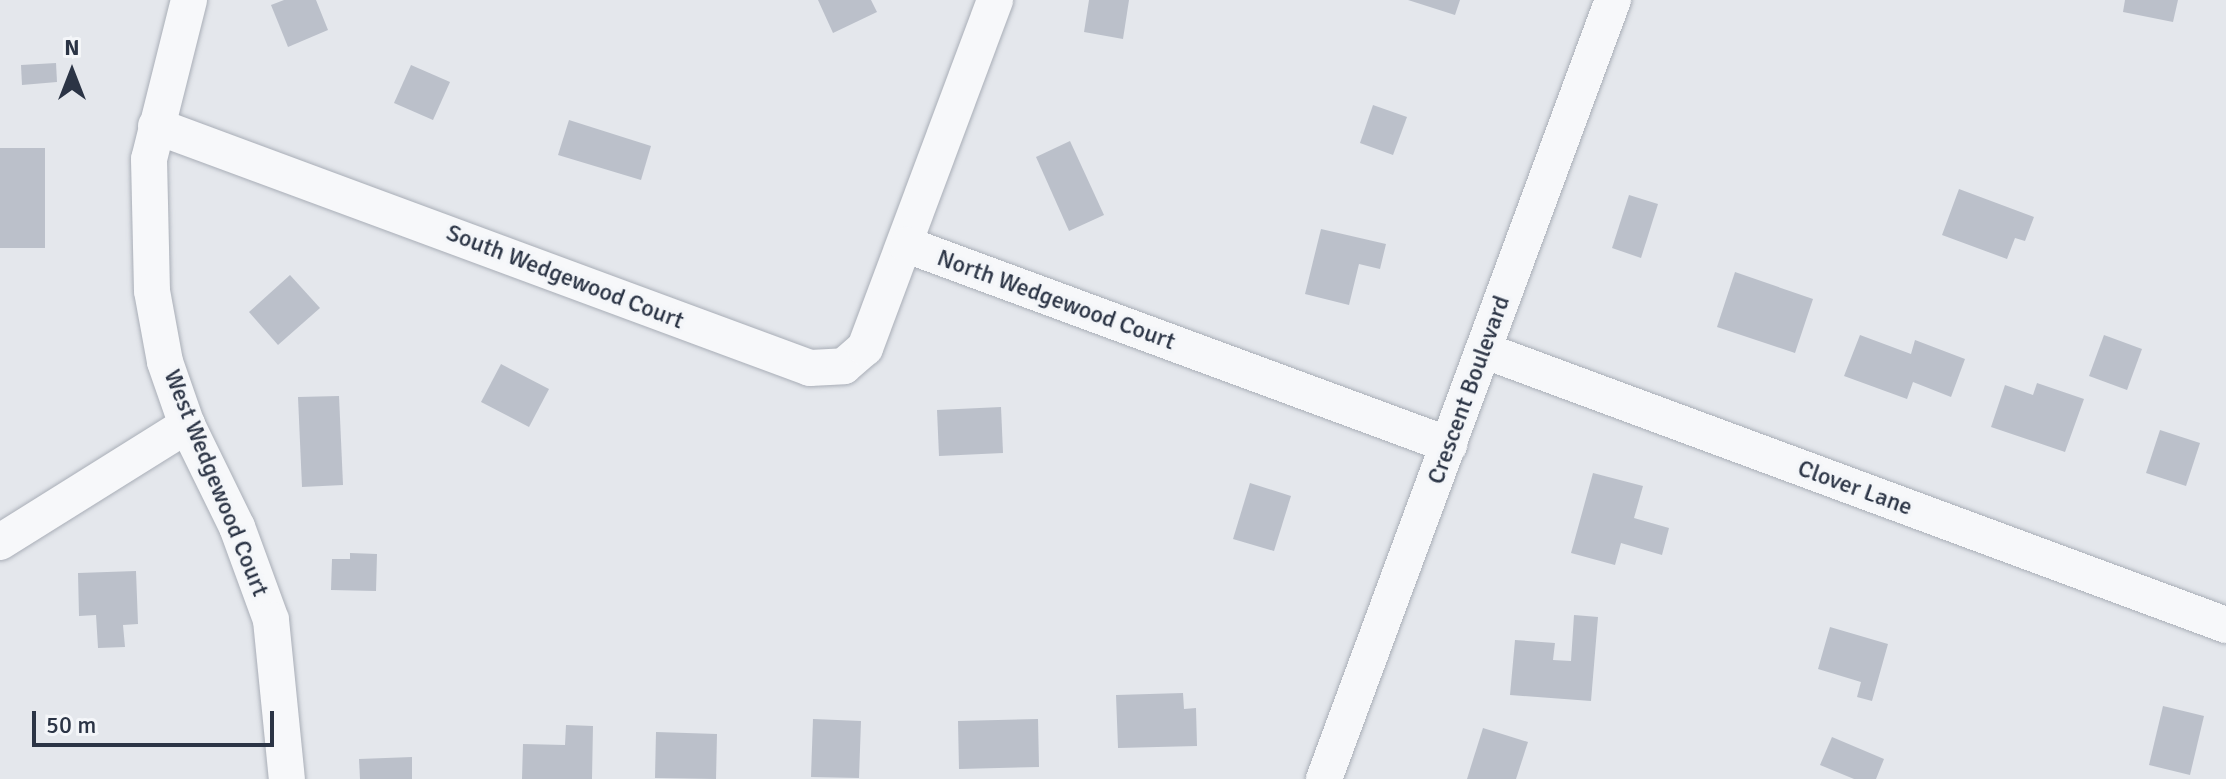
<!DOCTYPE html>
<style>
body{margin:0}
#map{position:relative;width:2226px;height:779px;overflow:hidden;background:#e4e7ec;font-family:Signika,sans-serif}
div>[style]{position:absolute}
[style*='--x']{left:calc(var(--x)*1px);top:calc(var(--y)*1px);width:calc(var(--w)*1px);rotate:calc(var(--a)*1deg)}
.building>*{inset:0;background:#bbc0ca}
.roads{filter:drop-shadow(0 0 2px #a9aeb7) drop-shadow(0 0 2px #a9aeb7)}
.minor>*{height:36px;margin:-18px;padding:0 18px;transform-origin:18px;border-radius:18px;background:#f7f8fa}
span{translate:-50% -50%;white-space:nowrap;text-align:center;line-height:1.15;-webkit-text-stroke:7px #f4f6f9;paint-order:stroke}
.street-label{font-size:24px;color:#2b3445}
.north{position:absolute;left:32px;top:32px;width:80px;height:80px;-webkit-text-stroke:6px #f4f6f9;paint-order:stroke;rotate:0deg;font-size:22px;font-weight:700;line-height:32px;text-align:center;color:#2b3445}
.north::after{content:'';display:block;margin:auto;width:28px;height:36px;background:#2b3445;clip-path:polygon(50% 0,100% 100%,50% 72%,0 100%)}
.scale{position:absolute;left:32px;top:711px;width:242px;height:36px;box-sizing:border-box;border:4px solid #2b3445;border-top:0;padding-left:10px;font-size:24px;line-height:28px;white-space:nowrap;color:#2b3445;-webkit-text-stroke:6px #f4f6f9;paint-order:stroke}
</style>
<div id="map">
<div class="building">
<div style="clip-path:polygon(284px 0,316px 0,328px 30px,288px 47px,271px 5px)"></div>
<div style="clip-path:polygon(818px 0,871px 0,877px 12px,833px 33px)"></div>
<div style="clip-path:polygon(1089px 0,1129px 0,1123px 39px,1084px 32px)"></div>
<div style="clip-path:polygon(1408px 0,1460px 0,1455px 15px)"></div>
<div style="clip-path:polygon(2125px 0,2178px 0,2173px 22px,2123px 12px)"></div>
<div style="clip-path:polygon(56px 63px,57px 82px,22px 85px,21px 65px)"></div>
<div style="clip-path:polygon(411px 65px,450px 82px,433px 120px,394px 103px)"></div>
<div style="clip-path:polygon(1373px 105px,1407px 117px,1393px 155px,1360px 143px)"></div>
<div style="clip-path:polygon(569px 120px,651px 146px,641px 180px,558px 155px)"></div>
<div style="clip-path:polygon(1070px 141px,1104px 215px,1069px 231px,1036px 157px)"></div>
<div style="clip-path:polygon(0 148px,45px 148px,45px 248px,0 248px)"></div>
<div style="clip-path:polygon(1959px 189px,2034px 217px,2025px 241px,2015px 238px,2007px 259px,1942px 235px)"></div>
<div style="clip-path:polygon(1629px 195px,1658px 204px,1641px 258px,1612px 248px)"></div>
<div style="clip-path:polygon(1321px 229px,1386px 244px,1380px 269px,1359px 264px,1349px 305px,1305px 294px)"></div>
<div style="clip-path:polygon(1735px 272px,1813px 299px,1795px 353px,1717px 327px)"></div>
<div style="clip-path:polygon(290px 275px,320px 308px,278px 345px,249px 312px)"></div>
<div style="clip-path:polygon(1860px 335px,1911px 354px,1915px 340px,1965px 359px,1951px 397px,1913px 382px,1907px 399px,1844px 376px)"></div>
<div style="clip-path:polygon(2104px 335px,2142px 349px,2127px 390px,2089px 376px)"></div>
<div style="clip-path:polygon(501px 364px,549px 389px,529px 427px,481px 402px)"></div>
<div style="clip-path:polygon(2037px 383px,2084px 399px,2065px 452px,1991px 427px,2005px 385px,2033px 395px)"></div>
<div style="clip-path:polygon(339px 396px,343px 485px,302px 487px,298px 397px)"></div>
<div style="clip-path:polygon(1001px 407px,1003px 453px,939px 456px,937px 410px)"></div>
<div style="clip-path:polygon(2160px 430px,2200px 443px,2186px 486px,2146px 473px)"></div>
<div style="clip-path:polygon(1593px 473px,1643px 486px,1634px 518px,1669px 528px,1662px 555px,1621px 543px,1615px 565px,1571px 553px)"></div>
<div style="clip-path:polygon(1250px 483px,1291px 496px,1274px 551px,1233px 539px)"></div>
<div style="clip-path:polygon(350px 553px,377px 554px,376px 591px,331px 590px,332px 559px,350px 559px)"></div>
<div style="clip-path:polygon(136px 571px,138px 624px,123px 625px,125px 647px,98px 648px,96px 615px,79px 616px,78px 573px)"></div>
<div style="clip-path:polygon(1574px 615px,1598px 617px,1591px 701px,1510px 695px,1515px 640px,1555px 643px,1553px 660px,1571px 661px)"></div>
<div style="clip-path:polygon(1830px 627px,1888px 644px,1872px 701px,1857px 697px,1861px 682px,1818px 669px)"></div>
<div style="clip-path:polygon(1183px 693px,1184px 709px,1196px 708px,1197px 746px,1118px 748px,1116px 695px)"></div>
<div style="clip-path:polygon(2163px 706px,2204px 716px,2190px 775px,2149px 765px)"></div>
<div style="clip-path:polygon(813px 719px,861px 721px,859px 778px,811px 777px)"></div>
<div style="clip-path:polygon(1038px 719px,1039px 767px,959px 769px,958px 721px)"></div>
<div style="clip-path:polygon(566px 725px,593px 726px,592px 779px,522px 779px,523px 744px,565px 745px)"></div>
<div style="clip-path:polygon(1483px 728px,1528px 742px,1516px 779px,1467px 779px)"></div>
<div style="clip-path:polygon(656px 732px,717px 734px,716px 779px,655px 778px)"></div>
<div style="clip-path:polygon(1832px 737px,1884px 759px,1876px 779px,1854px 779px,1820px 765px)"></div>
<div style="clip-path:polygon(412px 757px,412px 779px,360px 779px,359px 759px)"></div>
</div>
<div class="roads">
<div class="minor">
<div style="--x:189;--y:0;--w:164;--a:104.1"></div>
<div style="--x:149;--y:159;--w:132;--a:88.7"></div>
<div style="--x:152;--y:291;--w:72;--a:79.6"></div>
<div style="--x:165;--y:362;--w:67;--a:70.8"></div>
<div style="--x:187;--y:425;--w:114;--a:63.9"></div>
<div style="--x:237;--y:527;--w:99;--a:69.9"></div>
<div style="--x:271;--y:620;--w:160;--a:84.3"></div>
<div style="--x:156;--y:126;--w:697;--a:20.31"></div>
<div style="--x:810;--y:368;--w:34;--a:-3"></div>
<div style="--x:844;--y:366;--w:28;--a:-41"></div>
<div style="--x:865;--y:348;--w:371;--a:-69.5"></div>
<div style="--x:907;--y:245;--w:578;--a:20.25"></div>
<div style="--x:1483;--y:350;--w:792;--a:20.31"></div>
<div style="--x:0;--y:542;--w:221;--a:-32"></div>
<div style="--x:1324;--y:779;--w:831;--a:-69.65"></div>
</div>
</div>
<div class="street-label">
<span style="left:565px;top:277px;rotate:21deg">South Wedgewood Court</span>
<span style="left:1056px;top:300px;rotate:20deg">North Wedgewood Court</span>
<span style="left:1469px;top:390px;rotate:-70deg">Crescent Boulevard</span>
<span style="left:216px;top:483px;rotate:68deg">West Wedgewood Court</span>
<span style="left:1855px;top:488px;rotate:20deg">Clover Lane</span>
</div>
<div class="north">N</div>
<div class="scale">50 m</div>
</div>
